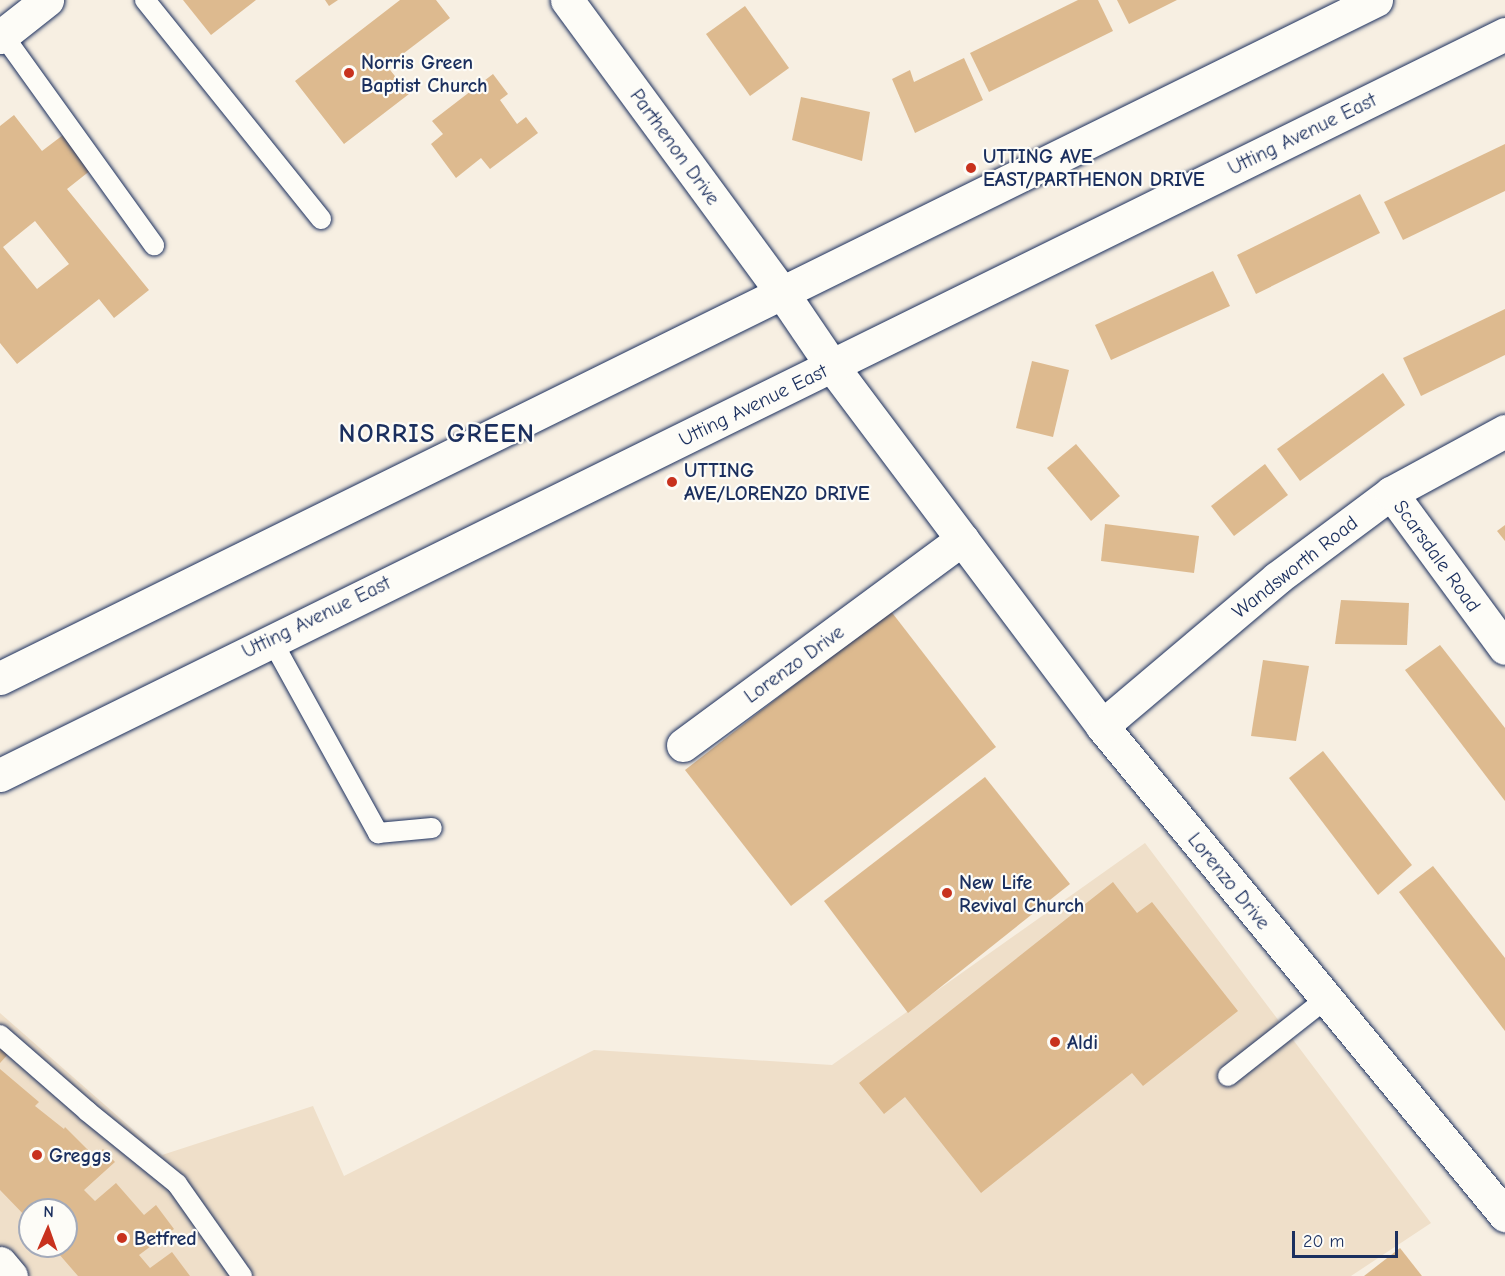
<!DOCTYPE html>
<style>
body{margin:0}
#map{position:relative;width:1505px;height:1276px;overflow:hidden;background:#f7efe2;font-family:"Comic Neue",sans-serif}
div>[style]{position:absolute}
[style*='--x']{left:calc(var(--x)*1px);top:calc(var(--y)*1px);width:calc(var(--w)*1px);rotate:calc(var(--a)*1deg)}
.built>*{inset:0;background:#efdfc9}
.building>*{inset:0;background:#ddba8f}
.roads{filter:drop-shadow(0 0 2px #1b2f5e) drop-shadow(0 0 2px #1b2f5e)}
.service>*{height:20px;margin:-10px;padding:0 10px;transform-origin:10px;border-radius:10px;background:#fdfcf7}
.minor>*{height:33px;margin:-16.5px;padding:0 16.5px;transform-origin:16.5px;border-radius:16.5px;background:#fdfcf7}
.tertiary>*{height:33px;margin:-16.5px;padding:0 16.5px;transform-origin:16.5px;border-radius:16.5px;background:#fdfcf7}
.dots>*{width:16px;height:16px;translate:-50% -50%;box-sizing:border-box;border:3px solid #fdfcf7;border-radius:50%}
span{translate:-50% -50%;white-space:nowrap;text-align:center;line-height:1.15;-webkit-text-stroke:4.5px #fdfcf7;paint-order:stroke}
.poi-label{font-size:20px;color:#1b2f5e;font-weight:700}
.left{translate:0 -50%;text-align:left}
.street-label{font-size:20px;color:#1b2f5e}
.district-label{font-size:26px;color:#1b2f5e;font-weight:700;letter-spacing:1.5px}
.north{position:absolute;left:18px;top:1198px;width:60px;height:60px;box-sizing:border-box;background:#fdfcf7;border:2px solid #a3aaba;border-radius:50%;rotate:2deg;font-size:16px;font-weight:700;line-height:24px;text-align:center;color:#1b2f5e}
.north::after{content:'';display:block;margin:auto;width:21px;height:27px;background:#c8321e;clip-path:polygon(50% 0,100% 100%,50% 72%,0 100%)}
.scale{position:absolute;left:1292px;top:1231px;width:106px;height:27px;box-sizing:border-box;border:3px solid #1b2f5e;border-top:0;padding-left:8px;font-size:18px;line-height:21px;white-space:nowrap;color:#1b2f5e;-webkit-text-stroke:4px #fdfcf7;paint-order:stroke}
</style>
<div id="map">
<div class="built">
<div style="clip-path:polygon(evenodd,1145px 843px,1431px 1223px,1351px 1276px,0 1276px,0 1013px,162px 1155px,313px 1106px,344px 1176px,594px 1050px,832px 1065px,1145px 843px,30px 1210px,66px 1210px,66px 1246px,30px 1246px,30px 1210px)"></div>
</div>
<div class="building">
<div style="clip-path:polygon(183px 0,256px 0,211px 35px)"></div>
<div style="clip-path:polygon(325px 0,338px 0,329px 6px)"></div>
<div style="clip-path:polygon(400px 0,436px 0,450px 18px,387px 66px,409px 94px,344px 144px,295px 81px)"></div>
<div style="clip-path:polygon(1078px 0,1098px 0,1113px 31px,989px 92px,970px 53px)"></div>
<div style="clip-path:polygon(1117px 0,1177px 0,1129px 24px)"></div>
<div style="clip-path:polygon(745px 6px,789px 68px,750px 96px,706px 34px)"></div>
<div style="clip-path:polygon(964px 58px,983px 100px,915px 133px,892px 79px,910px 70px,914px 82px)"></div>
<div style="clip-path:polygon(493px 74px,508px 94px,500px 100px,517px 124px,526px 117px,538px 133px,490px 169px,481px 158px,456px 178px,431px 144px,443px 134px,432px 121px)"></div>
<div style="clip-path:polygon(801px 97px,870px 112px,862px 161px,792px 140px)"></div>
<div style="clip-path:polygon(evenodd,14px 115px,42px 151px,63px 135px,91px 170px,67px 189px,149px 290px,114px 318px,99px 299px,17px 364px,0 343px,0 126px,14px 115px,35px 221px,69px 264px,37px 289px,3px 247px,35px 221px)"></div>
<div style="clip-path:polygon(1505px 144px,1505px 191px,1403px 240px,1384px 202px)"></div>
<div style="clip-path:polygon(1360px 194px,1380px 233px,1256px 294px,1237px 255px)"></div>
<div style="clip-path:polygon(1213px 271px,1230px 306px,1111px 360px,1095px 325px)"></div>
<div style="clip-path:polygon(1505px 309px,1505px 355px,1421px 396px,1403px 358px)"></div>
<div style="clip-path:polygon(1032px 361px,1069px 370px,1053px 437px,1016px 428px)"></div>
<div style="clip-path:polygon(1383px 373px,1405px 405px,1300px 481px,1277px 449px)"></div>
<div style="clip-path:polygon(1076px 444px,1120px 496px,1091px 521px,1047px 468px)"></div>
<div style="clip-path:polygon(1265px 464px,1288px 495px,1234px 536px,1211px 506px)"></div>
<div style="clip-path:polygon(1105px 524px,1199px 536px,1194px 573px,1101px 561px)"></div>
<div style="clip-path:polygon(1505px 525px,1505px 541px,1497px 531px)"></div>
<div style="clip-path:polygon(1341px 600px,1409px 603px,1407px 645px,1335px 644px)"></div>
<div style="clip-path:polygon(890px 610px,996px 747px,791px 906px,685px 770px)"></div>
<div style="clip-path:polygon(1440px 645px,1505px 728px,1505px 801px,1405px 670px)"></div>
<div style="clip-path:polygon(1263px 660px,1309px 666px,1296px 741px,1251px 736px)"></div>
<div style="clip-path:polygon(1323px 751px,1412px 865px,1378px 895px,1289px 778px)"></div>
<div style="clip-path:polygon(985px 777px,1070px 884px,908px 1013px,824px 901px)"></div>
<div style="clip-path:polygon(1433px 866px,1505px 958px,1505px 1031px,1399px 892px)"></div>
<div style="clip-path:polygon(1113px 882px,1137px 913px,1152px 902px,1238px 1011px,1143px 1086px,1132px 1073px,981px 1193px,905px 1097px,884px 1114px,859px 1083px)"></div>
<div style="clip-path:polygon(0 1043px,10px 1052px,0 1063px)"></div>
<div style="clip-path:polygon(0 1069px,39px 1102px,35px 1106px,64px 1129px,65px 1127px,91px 1153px,86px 1159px,90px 1163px,103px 1149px,115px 1162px,84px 1190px,95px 1201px,116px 1183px,144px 1215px,156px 1205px,174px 1229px,139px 1255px,150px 1268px,172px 1252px,190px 1276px,78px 1276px,52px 1246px,66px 1246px,66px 1210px,30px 1210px,30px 1221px,0 1190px)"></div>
<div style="clip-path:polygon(1400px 1248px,1422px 1276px,1364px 1276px)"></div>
</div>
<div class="roads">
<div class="service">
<div style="--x:145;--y:0;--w:281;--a:51.2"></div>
<div style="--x:3;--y:35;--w:259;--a:54.3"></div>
<div style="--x:271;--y:639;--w:222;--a:61.1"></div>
<div style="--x:378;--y:833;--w:54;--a:-5.3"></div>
<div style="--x:0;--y:1035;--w:116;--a:41.1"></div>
<div style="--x:87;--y:1111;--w:116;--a:39"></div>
<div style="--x:177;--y:1184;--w:113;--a:54.8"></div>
<div style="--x:1228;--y:1076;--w:125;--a:-38.2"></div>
</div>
<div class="minor">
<div style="--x:567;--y:0;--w:365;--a:53.7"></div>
<div style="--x:783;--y:294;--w:87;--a:55.8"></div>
<div style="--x:832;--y:366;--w:450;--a:53.1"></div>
<div style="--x:1102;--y:726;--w:634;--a:50.51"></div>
<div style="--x:0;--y:37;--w:60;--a:-38.2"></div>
<div style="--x:1391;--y:493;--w:192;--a:53.7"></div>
<div style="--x:1102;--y:726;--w:229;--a:-40.2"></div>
<div style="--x:1277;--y:578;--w:142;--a:-36.7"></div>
<div style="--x:1391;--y:493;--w:130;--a:-28.5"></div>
<div style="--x:683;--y:745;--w:347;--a:-36.4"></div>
<div style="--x:0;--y:1263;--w:17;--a:50"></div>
</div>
<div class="tertiary">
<div style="--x:0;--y:678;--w:1534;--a:-26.23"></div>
<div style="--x:0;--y:775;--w:1678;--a:-26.21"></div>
</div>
</div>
<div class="dots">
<div style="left:349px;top:73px;background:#c8321e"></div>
<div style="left:971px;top:168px;background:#c8321e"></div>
<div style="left:672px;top:482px;background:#c8321e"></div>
<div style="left:947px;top:893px;background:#c8321e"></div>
<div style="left:1055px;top:1042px;background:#c8321e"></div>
<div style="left:37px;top:1155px;background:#c8321e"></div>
<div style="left:122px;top:1238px;background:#c8321e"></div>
</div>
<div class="poi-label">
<span class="left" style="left:361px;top:74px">Norris Green<br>Baptist Church</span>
<span class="left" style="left:983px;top:168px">UTTING AVE<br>EAST/PARTHENON DRIVE</span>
<span class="left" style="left:684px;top:482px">UTTING<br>AVE/LORENZO DRIVE</span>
<span class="left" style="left:959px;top:894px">New Life<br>Revival Church</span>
<span class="left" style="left:1067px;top:1042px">Aldi</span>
<span class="left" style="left:49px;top:1155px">Greggs</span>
<span class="left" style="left:134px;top:1238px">Betfred</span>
</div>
<div class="street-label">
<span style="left:1302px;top:134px;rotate:-26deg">Utting Avenue East</span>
<span style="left:675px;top:147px;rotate:54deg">Parthenon Drive</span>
<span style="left:753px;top:405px;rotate:-26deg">Utting Avenue East</span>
<span style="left:1437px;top:556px;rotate:54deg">Scarsdale Road</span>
<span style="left:1295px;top:567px;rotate:-38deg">Wandsworth Road</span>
<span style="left:316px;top:617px;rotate:-26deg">Utting Avenue East</span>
<span style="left:794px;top:664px;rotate:-36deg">Lorenzo Drive</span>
<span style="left:1229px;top:881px;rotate:51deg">Lorenzo Drive</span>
</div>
<div class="district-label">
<span style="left:437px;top:435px">NORRIS GREEN</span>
</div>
<div class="north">N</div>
<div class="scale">20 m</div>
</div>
